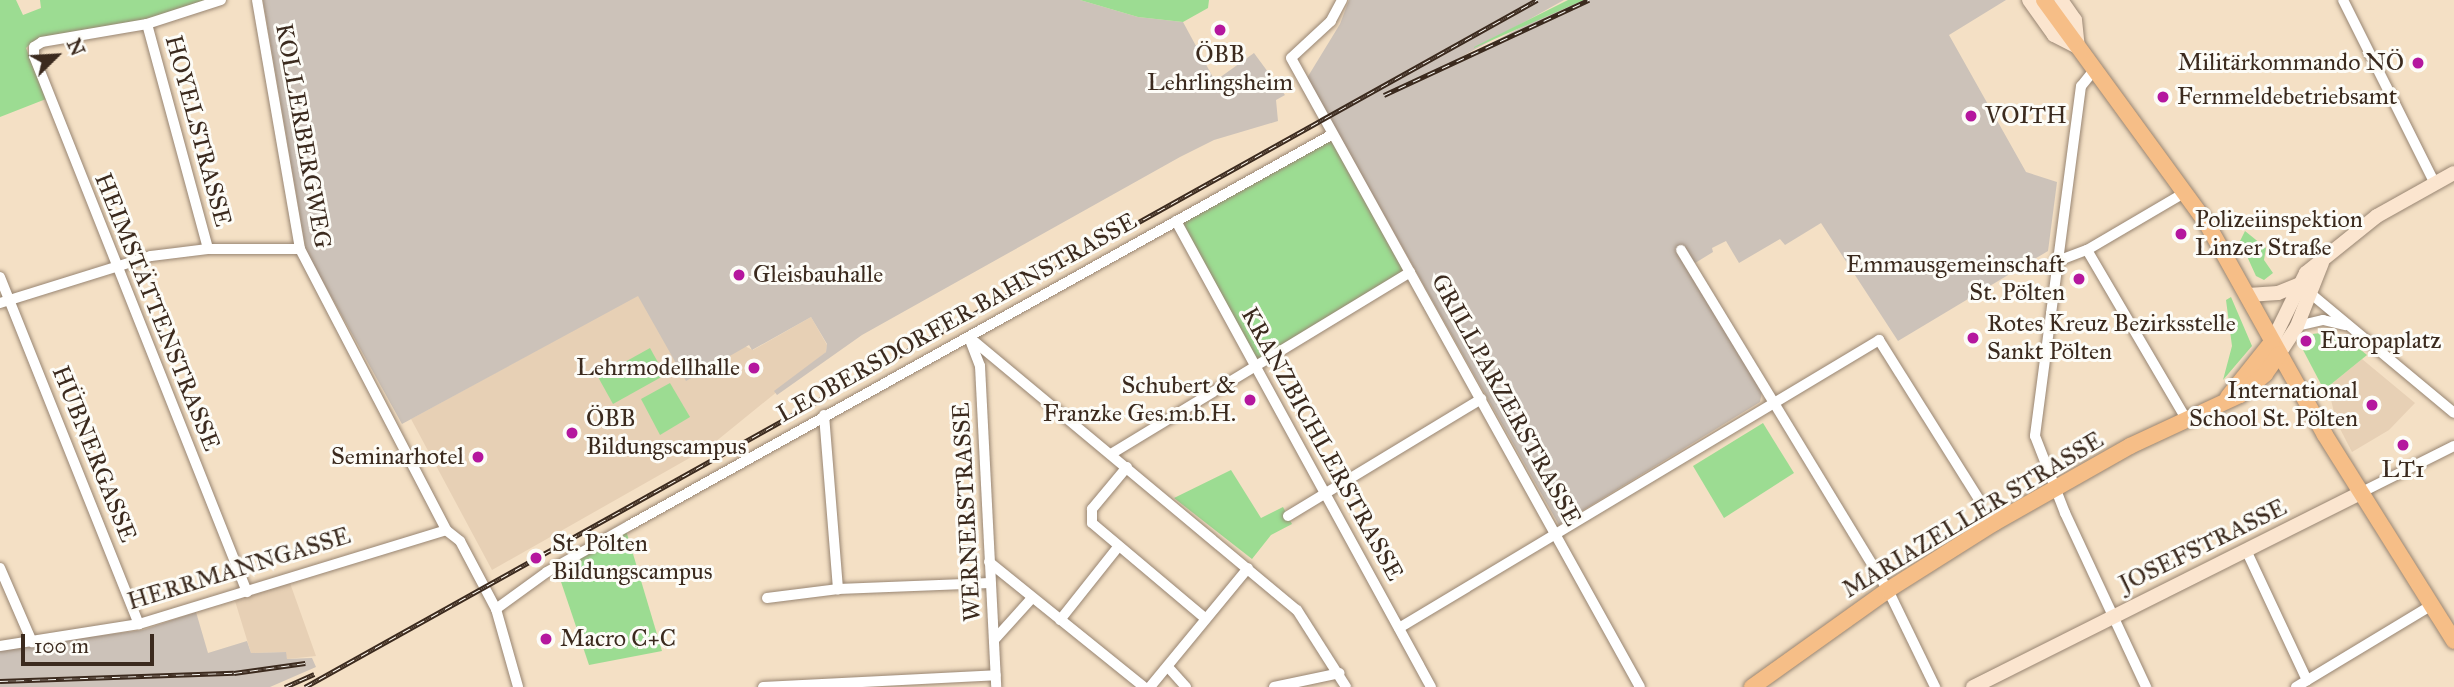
<!DOCTYPE html>
<meta charset="utf-8">
<style>
body{margin:0}
#map{position:relative;width:2454px;height:687px;overflow:hidden;background:#f4e0c5;font-family:"IM FELL Great Primer",serif}
div>[style]{position:absolute}
[style*='--x']{left:calc(var(--x)*1px);top:calc(var(--y)*1px);width:calc(var(--w)*1px);rotate:calc(var(--a)*1deg)}
.built>*{inset:0;background:#e7d0b5}
.industrial>*{inset:0;background:#ccc2b9}
.green>*{inset:0;background:#9cdc92}
.roads{filter:drop-shadow(0 0 2px #988572) drop-shadow(0 0 2px #988572)}
.street>*{height:10px;margin:-5px;padding:0 5px;transform-origin:5px;border-radius:5px;background:#fff}
.secondary>*{height:14px;margin:-7px;padding:0 7px;transform-origin:7px;border-radius:7px;background:#fbe5cf}
.primary>*{height:16px;margin:-8px;padding:0 8px;transform-origin:8px;border-radius:8px;background:#f6be87}
.rail>*{height:5px;margin-top:-2.5px;transform-origin:0;background:repeating-linear-gradient(90deg,#fdfcf7 0 8px,#3b2a1e 0 16px);box-sizing:border-box;border-block:2px solid #3b2a1e}
.dots>*{width:19px;height:19px;translate:-50% -50%;box-sizing:border-box;border:4px solid #fdfcf7;border-radius:50%}
span{translate:-50% -50%;white-space:nowrap;text-align:center;line-height:1.15;-webkit-text-stroke:6px #fdfcf7;paint-order:stroke}
.poi-label{font-size:24px;color:#3b2a1e}
.right{translate:-100% -50%;text-align:right}
.left{translate:0 -50%;text-align:left}
.street-label{font-size:24px;color:#3b2a1e}
.north{position:absolute;left:21px;top:21px;width:70px;height:70px;-webkit-text-stroke:5px #fdfcf7;paint-order:stroke;rotate:66deg;font-size:19px;font-weight:700;line-height:28px;text-align:center;color:#3b2a1e}
.north::after{content:'';display:block;margin:auto;width:24px;height:32px;background:#3b2a1e;clip-path:polygon(50% 0,100% 100%,50% 72%,0 100%)}
.scale{position:absolute;left:21px;top:634px;width:133px;height:32px;box-sizing:border-box;border:4px solid #3b2a1e;border-top:0;padding-left:9px;font-size:21px;line-height:24px;white-space:nowrap;color:#3b2a1e;-webkit-text-stroke:5px #fdfcf7;paint-order:stroke}
</style>
<div id="map">
<div class="built">
<div style="clip-path:polygon(638px 295px,753px 350px,811px 317px,827px 345px,826px 352px,709px 447px,492px 570px,411px 419px)"></div>
<div style="clip-path:polygon(2362px 359px,2415px 403px,2389px 430px,2352px 452px,2336px 421px,2328px 387px)"></div>
<div style="clip-path:polygon(290px 583px,316px 656px,287px 659px,285px 652px,251px 653px,235px 601px)"></div>
</div>
<div class="industrial">
<div style="clip-path:polygon(263px 0,1080px 0,1138px 17px,1183px 22px,1215px 81px,1254px 53px,1285px 95px,1276px 100px,1278px 121px,1214px 140px,1180px 157px,862px 335px,777px 395px,774px 391px,826px 352px,827px 344px,811px 317px,752px 350px,749px 345px,686px 381px,638px 296px,402px 424px,306px 251px)"></div>
<div style="clip-path:polygon(1349px 0,1564px 0,1409px 86px,1573px 0,2006px 0,1949px 35px,2026px 172px,2057px 182px,2048px 251px,1898px 341px,1821px 223px,1785px 245px,1780px 239px,1739px 263px,1726px 241px,1712px 248px,1713px 252px,1687px 268px,1762px 392px,1760px 402px,1559px 525px,1307px 78px,1340px 24px)"></div>
<div style="clip-path:polygon(196px 612px,208px 653px,247px 641px,251px 653px,286px 652px,287px 659px,312px 658px,316px 667px,270px 687px,0 687px,0 649px,143px 630px)"></div>
</div>
<div class="green">
<div style="clip-path:polygon(0 0,16px 0,23px 15px,41px 8px,40px 0,215px 0,145px 22px,32px 42px,26px 48px,46px 99px,0 117px)"></div>
<div style="clip-path:polygon(1080px 0,1209px 0,1208px 8px,1183px 22px,1138px 17px)"></div>
<div style="clip-path:polygon(1568px 0,1584px 0,1474px 48px,1474px 47px)"></div>
<div style="clip-path:polygon(1333px 134px,1410px 272px,1255px 365px,1176px 221px)"></div>
<div style="clip-path:polygon(2245px 231px,2266px 248px,2264px 260px,2273px 273px,2264px 280px,2256px 276px,2240px 241px)"></div>
<div style="clip-path:polygon(2231px 297px,2252px 346px,2223px 380px,2232px 346px,2226px 300px)"></div>
<div style="clip-path:polygon(2330px 332px,2344px 336px,2367px 355px,2324px 390px,2302px 348px,2312px 334px)"></div>
<div style="clip-path:polygon(650px 348px,665px 375px,613px 404px,598px 377px)"></div>
<div style="clip-path:polygon(670px 383px,690px 417px,660px 435px,641px 399px)"></div>
<div style="clip-path:polygon(1763px 423px,1794px 473px,1724px 518px,1693px 466px)"></div>
<div style="clip-path:polygon(1231px 470px,1261px 518px,1283px 507px,1292px 524px,1271px 535px,1252px 559px,1174px 498px)"></div>
<div style="clip-path:polygon(625px 527px,662px 651px,589px 665px,556px 567px)"></div>
</div>
<div class="roads">
<div class="street">
<div style="--x:221;--y:0;--w:78;--a:162"></div>
<div style="--x:147;--y:24;--w:107;--a:170.3"></div>
<div style="--x:42;--y:42;--w:9;--a:148"></div>
<div style="--x:34;--y:47;--w:9;--a:90"></div>
<div style="--x:34;--y:56;--w:577;--a:68.33"></div>
<div style="--x:257;--y:0;--w:253;--a:80.2"></div>
<div style="--x:300;--y:249;--w:317;--a:62.5"></div>
<div style="--x:446;--y:530;--w:18;--a:38"></div>
<div style="--x:460;--y:541;--w:77;--a:62.1"></div>
<div style="--x:496;--y:609;--w:81;--a:74.2"></div>
<div style="--x:1342;--y:0;--w:24;--a:118"></div>
<div style="--x:1331;--y:21;--w:54;--a:137.2"></div>
<div style="--x:1291;--y:58;--w:719;--a:60.98"></div>
<div style="--x:2343;--y:0;--w:203;--a:63.4"></div>
<div style="--x:147;--y:24;--w:233;--a:74.8"></div>
<div style="--x:2095;--y:69;--w:22;--a:129"></div>
<div style="--x:2081;--y:86;--w:353;--a:97.5"></div>
<div style="--x:2035;--y:436;--w:83;--a:68.7"></div>
<div style="--x:2065;--y:513;--w:192;--a:65"></div>
<div style="--x:1176;--y:221;--w:531;--a:61.31"></div>
<div style="--x:1681;--y:250;--w:398;--a:58.7"></div>
<div style="--x:1888;--y:590;--w:108;--a:64.1"></div>
<div style="--x:2087;--y:250;--w:196;--a:59.6"></div>
<div style="--x:2055;--y:262;--w:34;--a:-21"></div>
<div style="--x:2087;--y:250;--w:115;--a:-30.4"></div>
<div style="--x:0;--y:277;--w:374;--a:68.2"></div>
<div style="--x:2310;--y:293;--w:187;--a:39.8"></div>
<div style="--x:0;--y:303;--w:158;--a:-17.3"></div>
<div style="--x:151;--y:256;--w:57;--a:-7"></div>
<div style="--x:208;--y:249;--w:92;--a:0"></div>
<div style="--x:2297;--y:326;--w:27;--a:-13"></div>
<div style="--x:2323;--y:320;--w:23;--a:13"></div>
<div style="--x:969;--y:337;--w:427;--a:39.8"></div>
<div style="--x:1297;--y:610;--w:91;--a:57.5"></div>
<div style="--x:970;--y:340;--w:28;--a:69"></div>
<div style="--x:980;--y:366;--w:321;--a:87.1"></div>
<div style="--x:824;--y:415;--w:175;--a:85.4"></div>
<div style="--x:1111;--y:454;--w:350;--a:-31.3"></div>
<div style="--x:1127;--y:467;--w:55;--a:129.8"></div>
<div style="--x:1092;--y:509;--w:14;--a:90"></div>
<div style="--x:1092;--y:523;--w:148;--a:40.1"></div>
<div style="--x:2360;--y:493;--w:105;--a:-26.6"></div>
<div style="--x:1288;--y:516;--w:226;--a:-31.2"></div>
<div style="--x:2246;--y:550;--w:144;--a:64.9"></div>
<div style="--x:989;--y:562;--w:199;--a:38.9"></div>
<div style="--x:0;--y:568;--w:81;--a:66.6"></div>
<div style="--x:767;--y:598;--w:72;--a:-7.2"></div>
<div style="--x:838;--y:589;--w:152;--a:-2.3"></div>
<div style="--x:496;--y:609;--w:63;--a:-36"></div>
<div style="--x:547;--y:572;--w:95;--a:-29.5"></div>
<div style="--x:630;--y:525;--w:804;--a:-29.08"></div>
<div style="--x:1060;--y:620;--w:93;--a:-51.5"></div>
<div style="--x:1399;--y:628;--w:560;--a:-30.96"></div>
<div style="--x:1879;--y:340;--w:190;--a:57.9"></div>
<div style="--x:995;--y:639;--w:55;--a:-47.9"></div>
<div style="--x:0;--y:646;--w:141;--a:-9"></div>
<div style="--x:139;--y:624;--w:321;--a:-17"></div>
<div style="--x:1168;--y:667;--w:27;--a:48"></div>
<div style="--x:763;--y:687;--w:233;--a:-2.9"></div>
<div style="--x:1150;--y:687;--w:154;--a:-50.5"></div>
<div style="--x:1274;--y:687;--w:67;--a:-12"></div>
<div style="--x:2296;--y:687;--w:159;--a:-31.1"></div>
</div>
<div class="secondary">
<div style="--x:2029;--y:0;--w:43;--a:54.5"></div>
<div style="--x:2054;--y:35;--w:27;--a:27"></div>
<div style="--x:2061;--y:0;--w:24;--a:55"></div>
<div style="--x:2075;--y:20;--w:27;--a:84"></div>
<div style="--x:2248;--y:295;--w:30;--a:-4"></div>
<div style="--x:2278;--y:293;--w:22;--a:-22"></div>
<div style="--x:2272;--y:342;--w:77;--a:-63.8"></div>
<div style="--x:2306;--y:273;--w:91;--a:-38.8"></div>
<div style="--x:2377;--y:216;--w:88;--a:-29.2"></div>
<div style="--x:2279;--y:354;--w:33;--a:-57"></div>
<div style="--x:2297;--y:326;--w:68;--a:-68.4"></div>
<div style="--x:1973;--y:687;--w:433;--a:-26.6"></div>
</div>
<div class="primary">
<div style="--x:2044;--y:0;--w:275;--a:53.9"></div>
<div style="--x:2206;--y:222;--w:244;--a:60.8"></div>
<div style="--x:2325;--y:435;--w:243;--a:57.9"></div>
<div style="--x:2228;--y:397;--w:70;--a:-51.3"></div>
<div style="--x:1752;--y:687;--w:167;--a:-35.5"></div>
<div style="--x:1888;--y:590;--w:125;--a:-32.3"></div>
<div style="--x:1994;--y:523;--w:156;--a:-29.5"></div>
<div style="--x:2130;--y:446;--w:121;--a:-24.9"></div>
<div style="--x:2240;--y:395;--w:33;--a:-40"></div>
<div style="--x:2265;--y:374;--w:24;--a:-55"></div>
</div>
</div>
<div class="rail">
<div style="--x:1384;--y:95;--w:226;--a:-24.9"></div>
<div style="--x:0;--y:681;--w:234;--a:-2"></div>
<div style="--x:234;--y:673;--w:72;--a:-8"></div>
<div style="--x:285;--y:687;--w:32;--a:-24"></div>
<div style="--x:305;--y:687;--w:1411;--a:-29.15"></div>
</div>
<div class="dots">
<div style="left:1220px;top:30px;background:#b5179e"></div>
<div style="left:2418px;top:63px;background:#b5179e"></div>
<div style="left:2163px;top:97px;background:#b5179e"></div>
<div style="left:1971px;top:116px;background:#b5179e"></div>
<div style="left:2181px;top:234px;background:#b5179e"></div>
<div style="left:739px;top:275px;background:#b5179e"></div>
<div style="left:2079px;top:279px;background:#b5179e"></div>
<div style="left:1973px;top:338px;background:#b5179e"></div>
<div style="left:2306px;top:341px;background:#b5179e"></div>
<div style="left:754px;top:368px;background:#b5179e"></div>
<div style="left:1250px;top:400px;background:#b5179e"></div>
<div style="left:2372px;top:405px;background:#b5179e"></div>
<div style="left:572px;top:433px;background:#b5179e"></div>
<div style="left:2403px;top:445px;background:#b5179e"></div>
<div style="left:478px;top:457px;background:#b5179e"></div>
<div style="left:536px;top:558px;background:#b5179e"></div>
<div style="left:546px;top:639px;background:#b5179e"></div>
</div>
<div class="poi-label">
<span style="left:1220px;top:69px">ÖBB<br>Lehrlingsheim</span>
<span class="right" style="left:2404px;top:63px">Militärkommando NÖ</span>
<span class="left" style="left:2177px;top:97px">Fernmeldebetriebsamt</span>
<span class="left" style="left:1985px;top:116px">VOITH</span>
<span class="left" style="left:2195px;top:234px">Polizeiinspektion<br>Linzer Straße</span>
<span class="right" style="left:2065px;top:279px">Emmausgemeinschaft<br>St. Pölten</span>
<span class="left" style="left:753px;top:275px">Gleisbauhalle</span>
<span class="left" style="left:1987px;top:338px">Rotes Kreuz Bezirksstelle<br>Sankt Pölten</span>
<span class="left" style="left:2320px;top:341px">Europaplatz</span>
<span class="right" style="left:740px;top:368px">Lehrmodellhalle</span>
<span class="right" style="left:1236px;top:400px">Schubert &amp;<br>Franzke Ges.m.b.H.</span>
<span class="right" style="left:2358px;top:405px">International<br>School St. Pölten</span>
<span class="left" style="left:586px;top:433px">ÖBB<br>Bildungscampus</span>
<span class="right" style="left:464px;top:457px">Seminarhotel</span>
<span style="left:2403px;top:470px">LT1</span>
<span class="left" style="left:552px;top:558px">St. Pölten<br>Bildungscampus</span>
<span class="left" style="left:560px;top:639px">Macro C+C</span>
</div>
<div class="street-label">
<span style="left:198px;top:131px;rotate:75deg">HOYELSTRASSE</span>
<span style="left:303px;top:136px;rotate:80deg">KOLLERBERGWEG</span>
<span style="left:157px;top:312px;rotate:68deg">HEIMSTÄTTENSTRASSE</span>
<span style="left:957px;top:318px;rotate:-29deg">LEOBERSDORFER BAHNSTRASSE</span>
<span style="left:1506px;top:400px;rotate:61deg">GRILLPARZERSTRASSE</span>
<span style="left:1322px;top:444px;rotate:61deg">KRANZBICHLERSTRASSE</span>
<span style="left:94px;top:454px;rotate:68deg">HÜBNERGASSE</span>
<span style="left:967px;top:512px;rotate:-93deg">WERNERSTRASSE</span>
<span style="left:1973px;top:515px;rotate:-31deg">MARIAZELLER STRASSE</span>
<span style="left:2203px;top:546px;rotate:-26deg">JOSEFSTRASSE</span>
<span style="left:239px;top:569px;rotate:-17deg">HERRMANNGASSE</span>
</div>
<div class="north">N</div>
<div class="scale">100 m</div>
</div>
